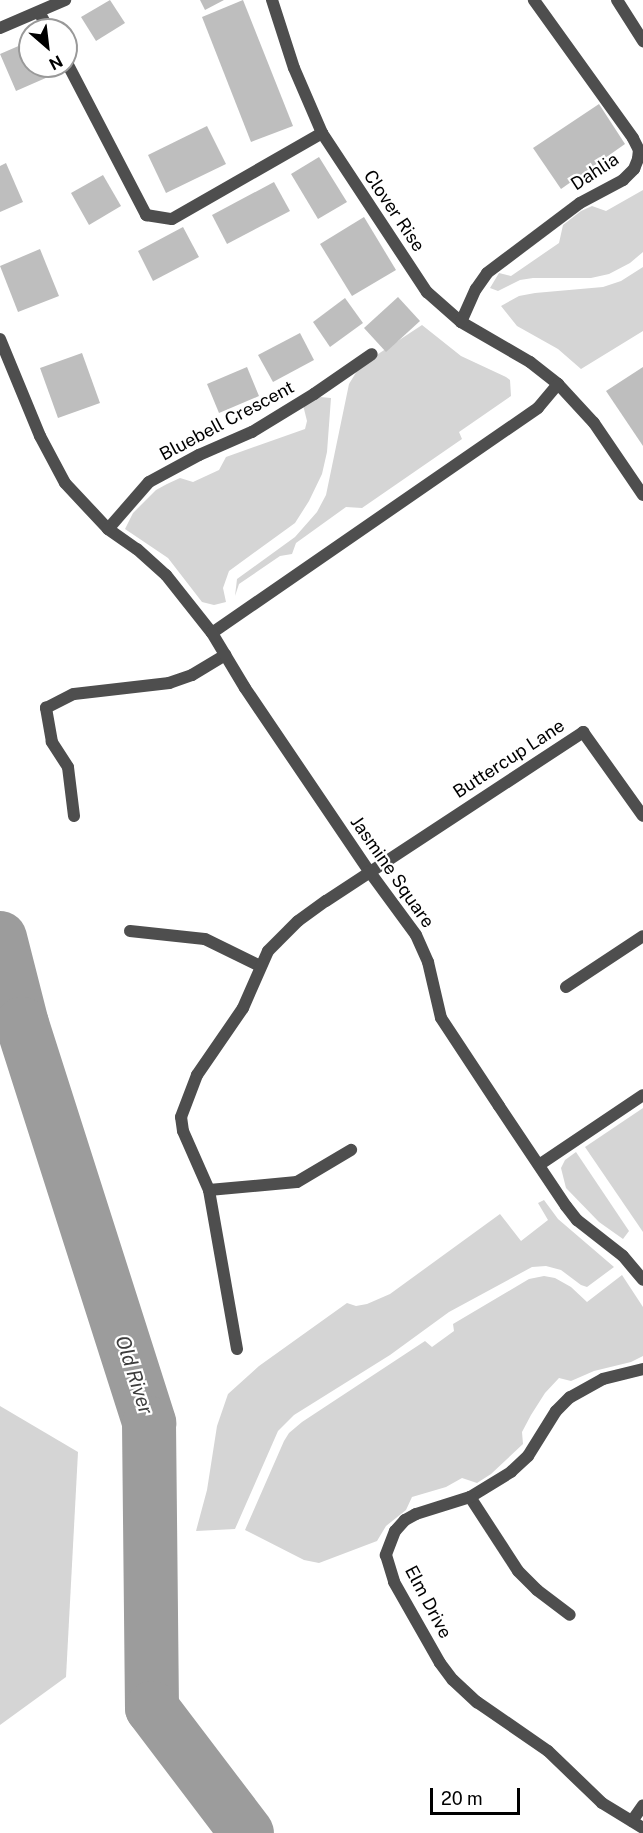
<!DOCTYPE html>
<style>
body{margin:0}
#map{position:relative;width:643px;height:1833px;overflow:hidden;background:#fff;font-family:"Public Sans",sans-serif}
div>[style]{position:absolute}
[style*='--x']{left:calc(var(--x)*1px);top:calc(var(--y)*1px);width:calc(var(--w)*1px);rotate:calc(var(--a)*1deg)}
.green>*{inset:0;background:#d5d5d5}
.river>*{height:54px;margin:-27px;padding:0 27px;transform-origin:27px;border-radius:27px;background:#9c9c9c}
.building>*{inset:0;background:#bebebe}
.lane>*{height:12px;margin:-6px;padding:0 6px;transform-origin:6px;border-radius:6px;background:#4e4e4e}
.street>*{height:12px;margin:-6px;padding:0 6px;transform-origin:6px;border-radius:6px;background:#4e4e4e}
span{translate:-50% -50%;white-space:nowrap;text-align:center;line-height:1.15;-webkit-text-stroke:4.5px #fff;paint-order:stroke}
.street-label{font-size:18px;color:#000}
.water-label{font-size:20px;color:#3d3d3d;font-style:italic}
.north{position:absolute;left:18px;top:18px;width:60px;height:60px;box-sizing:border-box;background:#fff;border:2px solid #999;border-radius:50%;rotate:152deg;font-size:16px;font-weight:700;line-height:24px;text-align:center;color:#000}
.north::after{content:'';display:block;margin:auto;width:21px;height:27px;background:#000;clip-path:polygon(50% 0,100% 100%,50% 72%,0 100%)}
.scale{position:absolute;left:430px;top:1788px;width:90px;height:27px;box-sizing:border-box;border:3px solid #000;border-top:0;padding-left:8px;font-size:18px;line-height:21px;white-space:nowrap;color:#000;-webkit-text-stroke:4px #fff;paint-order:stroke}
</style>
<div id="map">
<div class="green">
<div style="clip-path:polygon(643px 190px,643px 252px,630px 263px,609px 274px,591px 278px,533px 278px,520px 280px,498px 291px,490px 288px,499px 273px,511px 276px,559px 243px,563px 225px,581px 211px,592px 206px,606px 211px)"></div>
<div style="clip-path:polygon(643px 267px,643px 331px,581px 369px,558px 349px,517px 326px,501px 306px,519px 296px,535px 293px,603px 287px,621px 281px)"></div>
<div style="clip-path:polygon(422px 325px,461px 356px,506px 377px,510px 380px,511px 396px,459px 432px,462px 439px,362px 508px,346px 507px,296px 543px,292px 554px,280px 556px,239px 584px,235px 596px,237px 579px,295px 537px,317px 512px,326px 495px,349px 384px,360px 366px)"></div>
<div style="clip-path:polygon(320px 397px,331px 398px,327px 452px,322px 474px,309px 501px,295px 523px,229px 571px,223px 588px,226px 602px,214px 605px,202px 602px,168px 558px,125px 529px,133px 513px,156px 490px,167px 484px,180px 478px,193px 482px,219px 470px,226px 457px,305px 429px,307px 421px,303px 405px)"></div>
<div style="clip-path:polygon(643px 1108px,643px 1232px,585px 1147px)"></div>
<div style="clip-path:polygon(576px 1152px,629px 1231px,623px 1239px,599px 1222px,566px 1188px,561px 1168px,565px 1160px)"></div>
<div style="clip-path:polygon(544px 1200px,558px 1219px,614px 1267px,587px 1287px,581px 1285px,561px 1270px,546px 1266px,532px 1267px,449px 1312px,390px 1355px,294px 1415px,278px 1431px,235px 1529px,196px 1531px,207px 1490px,217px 1426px,228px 1394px,259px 1366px,347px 1303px,356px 1306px,367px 1304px,390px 1294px,500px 1214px,521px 1241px,548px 1220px,538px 1203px)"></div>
<div style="clip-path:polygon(622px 1275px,643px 1307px,643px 1356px,631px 1362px,594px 1371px,571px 1381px,559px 1378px,545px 1393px,531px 1415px,522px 1432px,523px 1444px,491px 1474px,477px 1483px,462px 1478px,446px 1487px,412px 1497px,406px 1510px,386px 1526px,377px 1541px,319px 1563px,304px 1560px,245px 1530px,284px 1441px,289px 1433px,302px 1422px,425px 1341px,432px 1347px,454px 1331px,453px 1324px,529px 1279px,544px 1276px,555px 1278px,571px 1287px,587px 1302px)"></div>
<div style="clip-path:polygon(0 1406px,78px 1452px,66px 1677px,0 1725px)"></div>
</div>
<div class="river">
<div style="--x:0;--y:938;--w:89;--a:75.7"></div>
<div style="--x:22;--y:1024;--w:419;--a:72.3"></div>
<div style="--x:149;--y:1423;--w:285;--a:89.4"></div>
<div style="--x:152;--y:1708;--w:157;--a:52.8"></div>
</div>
<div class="building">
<div style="clip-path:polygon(110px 0,125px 23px,96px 41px,81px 17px)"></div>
<div style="clip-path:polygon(200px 0,224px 0,205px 10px)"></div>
<div style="clip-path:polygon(243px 0,293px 126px,251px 142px,202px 17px)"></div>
<div style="clip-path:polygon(30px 41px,30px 66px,43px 66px,48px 77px,16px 91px,0 54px)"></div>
<div style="clip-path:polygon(599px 104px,625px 144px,561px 189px,533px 148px)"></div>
<div style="clip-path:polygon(207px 126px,226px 164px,166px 193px,148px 155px)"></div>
<div style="clip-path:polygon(319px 157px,347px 202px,318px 219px,291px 174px)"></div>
<div style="clip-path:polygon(6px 163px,23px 202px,0 212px,0 166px)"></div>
<div style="clip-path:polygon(103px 175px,121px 206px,89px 225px,71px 193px)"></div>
<div style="clip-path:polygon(274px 182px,290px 211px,227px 244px,212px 215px)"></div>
<div style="clip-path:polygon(364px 217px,396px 270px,352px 296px,320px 244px)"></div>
<div style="clip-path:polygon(183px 227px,199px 257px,153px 281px,138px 251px)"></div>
<div style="clip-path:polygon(40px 249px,59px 296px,18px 312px,0 266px)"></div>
<div style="clip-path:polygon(398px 297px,420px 321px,386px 352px,364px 328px)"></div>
<div style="clip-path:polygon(345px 298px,363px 323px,330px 347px,313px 322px)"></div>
<div style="clip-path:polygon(300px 333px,314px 360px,273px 382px,258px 355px)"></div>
<div style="clip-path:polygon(82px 353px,100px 403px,58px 418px,40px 368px)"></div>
<div style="clip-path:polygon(247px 367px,259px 396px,219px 413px,207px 384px)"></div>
<div style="clip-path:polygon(643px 367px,643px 446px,606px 391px)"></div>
</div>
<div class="lane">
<div style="--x:39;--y:12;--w:21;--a:61"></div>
<div style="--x:66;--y:61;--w:174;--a:62.5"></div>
<div style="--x:146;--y:215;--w:26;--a:9"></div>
<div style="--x:172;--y:219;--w:173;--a:-29.8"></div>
<div style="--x:108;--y:529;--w:62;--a:-48.9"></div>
<div style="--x:149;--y:482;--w:57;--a:-28.4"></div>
<div style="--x:199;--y:455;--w:58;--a:-23.5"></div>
<div style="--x:252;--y:432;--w:73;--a:-31.5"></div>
<div style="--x:314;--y:394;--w:70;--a:-34.6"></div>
<div style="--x:74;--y:816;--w:49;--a:-97"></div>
<div style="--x:68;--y:767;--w:30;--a:-123"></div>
<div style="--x:52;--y:742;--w:35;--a:-100"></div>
<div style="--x:46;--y:708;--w:31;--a:-27"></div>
<div style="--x:74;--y:694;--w:96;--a:-6.6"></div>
<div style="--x:169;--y:683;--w:24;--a:-19"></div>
<div style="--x:192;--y:675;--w:39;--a:-31"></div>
<div style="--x:130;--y:931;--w:75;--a:6.1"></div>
<div style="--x:205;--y:939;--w:61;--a:26.1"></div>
<div style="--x:566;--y:987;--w:92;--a:-33.5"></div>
<div style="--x:209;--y:1190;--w:88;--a:-5.2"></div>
<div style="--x:297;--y:1182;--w:63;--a:-30.7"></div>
<div style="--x:470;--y:1497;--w:88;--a:57"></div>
<div style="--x:518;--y:1571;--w:27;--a:45"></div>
<div style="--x:537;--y:1590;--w:41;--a:37.1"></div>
</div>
<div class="street">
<div style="--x:272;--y:0;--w:71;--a:72.1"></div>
<div style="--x:294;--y:68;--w:71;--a:66.7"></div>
<div style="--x:322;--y:133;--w:191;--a:56.6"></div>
<div style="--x:427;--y:292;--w:45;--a:41.4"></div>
<div style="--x:461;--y:322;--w:80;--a:30.1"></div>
<div style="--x:530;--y:362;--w:36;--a:38"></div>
<div style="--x:558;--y:384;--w:53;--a:47.3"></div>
<div style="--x:594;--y:423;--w:87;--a:55.8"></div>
<div style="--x:617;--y:0;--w:49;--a:57.6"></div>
<div style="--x:0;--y:28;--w:71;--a:-23.3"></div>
<div style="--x:461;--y:322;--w:36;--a:-66"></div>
<div style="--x:476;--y:289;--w:19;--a:-55"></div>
<div style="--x:487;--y:273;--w:116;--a:-37"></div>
<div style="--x:580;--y:203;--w:49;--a:-28.1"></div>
<div style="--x:623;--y:180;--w:16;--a:-45"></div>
<div style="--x:634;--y:169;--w:11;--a:-68"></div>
<div style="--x:638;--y:159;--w:9;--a:-84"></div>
<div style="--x:639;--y:150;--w:13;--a:-117"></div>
<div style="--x:633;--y:138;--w:170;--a:-125.7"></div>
<div style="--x:0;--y:339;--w:105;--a:67.6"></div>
<div style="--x:40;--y:436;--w:53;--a:62"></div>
<div style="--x:65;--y:483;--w:63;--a:46.9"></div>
<div style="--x:108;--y:529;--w:35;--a:35"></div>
<div style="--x:137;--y:549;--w:39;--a:42"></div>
<div style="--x:166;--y:575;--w:74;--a:51.6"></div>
<div style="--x:558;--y:384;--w:31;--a:130"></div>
<div style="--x:538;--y:408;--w:396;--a:145.4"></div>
<div style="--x:212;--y:633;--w:64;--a:59"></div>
<div style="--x:245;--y:688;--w:221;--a:55.9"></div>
<div style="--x:369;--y:871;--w:79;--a:53.7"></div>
<div style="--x:416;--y:935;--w:30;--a:66"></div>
<div style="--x:428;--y:962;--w:57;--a:76.9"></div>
<div style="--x:441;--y:1018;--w:105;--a:56.6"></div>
<div style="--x:499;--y:1106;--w:120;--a:56.2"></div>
<div style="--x:566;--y:1206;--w:18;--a:52"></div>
<div style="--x:577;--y:1220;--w:58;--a:38"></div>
<div style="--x:623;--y:1256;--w:31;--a:50"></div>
<div style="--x:539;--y:1165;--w:125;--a:-33.9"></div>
<div style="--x:237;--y:1349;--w:161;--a:-100"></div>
<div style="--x:209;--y:1190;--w:64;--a:-113.8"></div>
<div style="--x:183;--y:1131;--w:14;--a:-98"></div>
<div style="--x:181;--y:1117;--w:45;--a:-69.1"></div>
<div style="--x:197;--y:1075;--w:81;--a:-55.5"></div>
<div style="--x:243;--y:1008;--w:62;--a:-66.3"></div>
<div style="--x:268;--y:951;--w:42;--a:-45"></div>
<div style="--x:298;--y:921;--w:34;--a:-36"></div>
<div style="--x:326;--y:901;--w:308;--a:-33.3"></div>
<div style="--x:583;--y:732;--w:103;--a:54.5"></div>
<div style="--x:643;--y:1369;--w:41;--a:166"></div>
<div style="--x:603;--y:1379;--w:38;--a:151"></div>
<div style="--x:570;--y:1397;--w:20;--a:135"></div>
<div style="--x:556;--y:1411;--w:53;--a:121.9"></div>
<div style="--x:528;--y:1456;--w:23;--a:137"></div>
<div style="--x:511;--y:1472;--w:48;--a:148.6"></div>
<div style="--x:470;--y:1497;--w:57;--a:162.5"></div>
<div style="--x:416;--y:1514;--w:13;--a:151"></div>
<div style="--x:405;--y:1520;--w:15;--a:132"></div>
<div style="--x:395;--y:1531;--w:26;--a:111"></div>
<div style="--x:386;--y:1555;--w:28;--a:73"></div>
<div style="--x:394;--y:1582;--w:93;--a:60.4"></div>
<div style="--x:440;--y:1663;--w:21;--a:53"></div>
<div style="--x:453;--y:1680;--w:33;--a:43"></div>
<div style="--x:477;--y:1702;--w:86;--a:34.6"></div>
<div style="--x:548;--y:1751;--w:75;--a:43.9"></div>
<div style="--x:602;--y:1803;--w:48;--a:31.4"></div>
<div style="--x:632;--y:1821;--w:19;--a:-55"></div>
</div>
<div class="street-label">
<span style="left:595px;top:172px;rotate:-33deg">Dahlia</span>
<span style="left:394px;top:211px;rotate:56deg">Clover Rise</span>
<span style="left:227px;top:421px;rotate:-28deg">Bluebell Crescent</span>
<span style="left:509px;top:759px;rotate:-33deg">Buttercup Lane</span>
<span style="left:392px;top:872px;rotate:55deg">Jasmine Square</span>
<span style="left:428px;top:1602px;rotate:62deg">Elm Drive</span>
</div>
<div class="water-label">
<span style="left:134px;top:1375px;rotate:72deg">Old River</span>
</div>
<div class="north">N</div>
<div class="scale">20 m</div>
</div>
